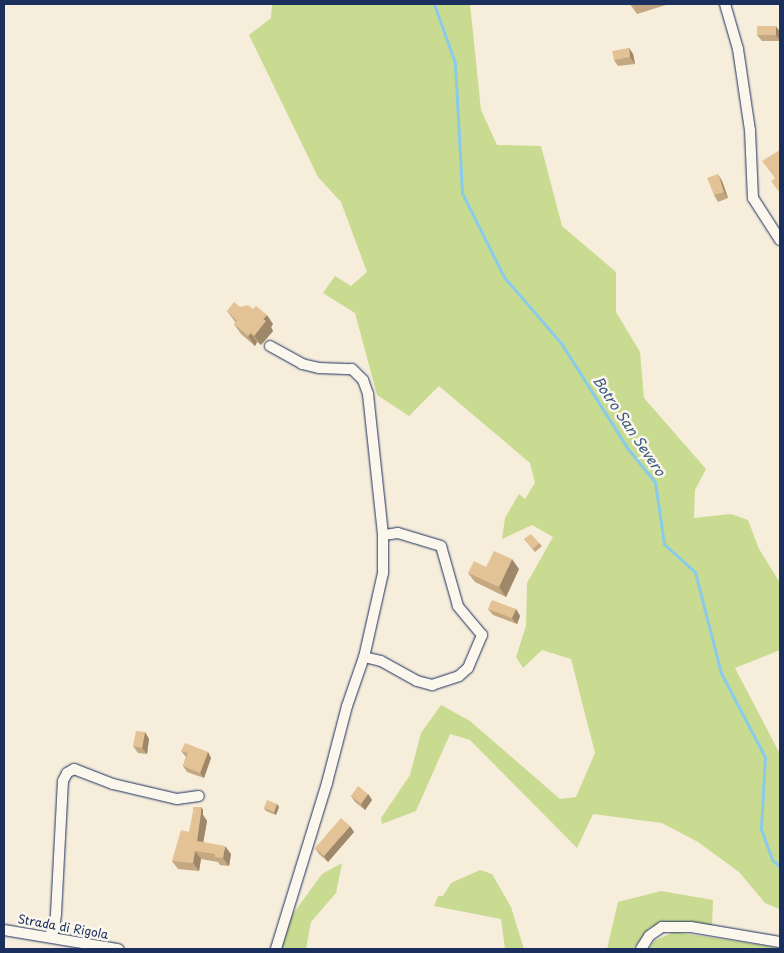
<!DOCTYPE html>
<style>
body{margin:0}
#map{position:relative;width:784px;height:953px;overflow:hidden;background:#f6eddb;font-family:"Playpen Sans",sans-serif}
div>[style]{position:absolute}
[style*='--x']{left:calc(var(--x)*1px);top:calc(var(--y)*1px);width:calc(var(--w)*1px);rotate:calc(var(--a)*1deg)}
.green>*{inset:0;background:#c8db90}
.stream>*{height:3px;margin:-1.5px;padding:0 1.5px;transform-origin:1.5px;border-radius:1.5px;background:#8acbeb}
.roads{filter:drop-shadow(0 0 1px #1b2f5e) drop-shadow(0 0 1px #1b2f5e)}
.minor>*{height:10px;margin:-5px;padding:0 5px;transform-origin:5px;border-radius:5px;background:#fbf7ec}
.wall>*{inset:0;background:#c3a881}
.shaded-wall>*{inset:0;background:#9f8869}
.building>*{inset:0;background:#e3c396}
span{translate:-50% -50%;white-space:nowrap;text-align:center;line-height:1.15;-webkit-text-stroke:5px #fbf7ec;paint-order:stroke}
.street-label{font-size:12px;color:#1b2f5e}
.water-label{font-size:14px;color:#375681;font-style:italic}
.frame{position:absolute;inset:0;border:5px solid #1b2f5e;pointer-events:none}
</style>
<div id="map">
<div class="green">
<div style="clip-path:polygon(272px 4px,470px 4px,481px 110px,497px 145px,541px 146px,562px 226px,616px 272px,616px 312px,640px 352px,644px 398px,706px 469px,695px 490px,694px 518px,731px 514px,748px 520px,759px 549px,780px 583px,780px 650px,735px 668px,780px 754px,779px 909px,765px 903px,739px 872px,698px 842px,662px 823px,593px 814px,577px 848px,470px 740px,450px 734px,416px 811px,382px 824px,381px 818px,410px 775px,421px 733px,441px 705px,470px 721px,560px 799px,576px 797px,595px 753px,571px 659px,542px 650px,523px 668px,516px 657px,526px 626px,527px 583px,553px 537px,532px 525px,502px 539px,505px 518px,519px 494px,525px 499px,535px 483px,530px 463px,439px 386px,409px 416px,377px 395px,355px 313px,323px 293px,335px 276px,351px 286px,367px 272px,341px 202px,318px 177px,249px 35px,271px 18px)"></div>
<div style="clip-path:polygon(342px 863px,336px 893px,311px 922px,306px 949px,281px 949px,290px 918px,322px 874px)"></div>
<div style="clip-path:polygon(480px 870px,492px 874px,511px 907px,524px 949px,505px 949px,501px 919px,434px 906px,438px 896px,443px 896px,451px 883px)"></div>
<div style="clip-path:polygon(661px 891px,713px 900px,712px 926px,672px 922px,650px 927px,633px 949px,607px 949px,618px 902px)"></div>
<div style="clip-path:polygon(674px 932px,780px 948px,780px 949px,649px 949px,654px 941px)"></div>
</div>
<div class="stream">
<div style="--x:434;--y:4;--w:63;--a:70.4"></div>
<div style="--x:455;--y:63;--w:130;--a:86.9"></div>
<div style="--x:462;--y:193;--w:94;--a:63.4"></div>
<div style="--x:504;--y:277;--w:87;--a:49.2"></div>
<div style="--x:561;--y:343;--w:125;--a:57.7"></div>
<div style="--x:628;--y:449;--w:43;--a:50.7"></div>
<div style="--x:655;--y:482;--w:63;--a:81.7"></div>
<div style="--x:664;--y:544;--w:42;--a:42.1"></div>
<div style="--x:695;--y:572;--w:104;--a:75.6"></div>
<div style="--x:721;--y:673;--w:95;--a:62.4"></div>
<div style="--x:765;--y:757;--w:72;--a:93.2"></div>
<div style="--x:761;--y:829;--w:33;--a:70"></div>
<div style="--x:772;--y:860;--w:10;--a:37"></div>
</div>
<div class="roads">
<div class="minor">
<div style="--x:725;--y:4;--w:47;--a:73.9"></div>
<div style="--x:738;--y:49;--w:82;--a:81.6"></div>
<div style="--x:750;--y:130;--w:68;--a:87.5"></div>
<div style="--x:753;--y:198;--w:50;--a:57.3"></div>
<div style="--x:270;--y:346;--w:37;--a:29"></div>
<div style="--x:302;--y:364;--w:17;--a:13"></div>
<div style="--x:319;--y:368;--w:33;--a:2"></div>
<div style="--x:352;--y:369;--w:16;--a:45"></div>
<div style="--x:363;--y:380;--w:15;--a:70"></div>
<div style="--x:368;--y:394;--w:142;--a:83.9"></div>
<div style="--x:383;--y:535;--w:38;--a:90"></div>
<div style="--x:383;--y:573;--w:86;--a:102.7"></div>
<div style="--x:364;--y:657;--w:52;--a:109.1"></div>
<div style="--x:347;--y:706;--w:80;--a:104.6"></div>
<div style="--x:327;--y:783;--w:174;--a:107.1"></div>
<div style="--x:364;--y:657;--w:17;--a:13"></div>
<div style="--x:381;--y:661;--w:41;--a:29.1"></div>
<div style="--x:417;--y:681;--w:16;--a:15"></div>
<div style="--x:432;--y:685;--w:28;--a:-18"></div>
<div style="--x:459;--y:676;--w:12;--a:-42"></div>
<div style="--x:468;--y:668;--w:36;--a:-67"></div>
<div style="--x:482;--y:635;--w:38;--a:-130"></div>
<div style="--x:458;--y:606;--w:62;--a:-105.8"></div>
<div style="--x:441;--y:546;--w:45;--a:-163.2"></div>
<div style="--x:398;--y:533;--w:15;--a:172"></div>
<div style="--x:4;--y:930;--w:116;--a:9.5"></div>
<div style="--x:48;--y:937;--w:9;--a:-49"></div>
<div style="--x:54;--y:930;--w:16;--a:-83"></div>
<div style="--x:56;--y:914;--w:133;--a:-87"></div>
<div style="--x:63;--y:781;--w:9;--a:-63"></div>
<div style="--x:67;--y:773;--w:8;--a:-30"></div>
<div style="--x:74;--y:769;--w:42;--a:21"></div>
<div style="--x:113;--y:784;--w:66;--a:13.2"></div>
<div style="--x:177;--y:799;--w:22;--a:-8"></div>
<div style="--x:641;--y:949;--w:15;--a:-58"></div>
<div style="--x:649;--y:936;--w:16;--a:-35"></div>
<div style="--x:662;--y:927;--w:29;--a:0"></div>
<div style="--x:691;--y:927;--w:90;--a:9.6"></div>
</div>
</div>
<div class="wall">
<div style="clip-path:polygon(630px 4px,669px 4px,637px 14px)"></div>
<div style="clip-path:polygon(780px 32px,780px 41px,762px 41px,757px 35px)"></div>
<div style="clip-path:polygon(629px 48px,633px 54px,635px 64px,618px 66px,614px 60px)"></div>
<div style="clip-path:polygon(722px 181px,728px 198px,718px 202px,714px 195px)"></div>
<div style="clip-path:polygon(240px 307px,273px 324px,271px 327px,273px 331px,261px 345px,257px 342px,255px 346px,241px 334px,234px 324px,236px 323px,227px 311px)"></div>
<div style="clip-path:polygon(524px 539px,539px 543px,542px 546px,535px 552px)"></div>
<div style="clip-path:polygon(486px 567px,519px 569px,506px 597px,475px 582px,468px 573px)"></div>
<div style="clip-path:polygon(488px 609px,516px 609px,520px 616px,517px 624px,493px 615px)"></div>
<div style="clip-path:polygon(145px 732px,149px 739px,147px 754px,138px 753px,133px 746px)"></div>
<div style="clip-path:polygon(181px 751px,208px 752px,211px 758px,204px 778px,187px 772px,183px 766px,186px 757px)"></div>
<div style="clip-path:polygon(368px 794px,372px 800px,365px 810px,355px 802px,351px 796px)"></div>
<div style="clip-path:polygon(277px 804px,279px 807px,276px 815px,266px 811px,264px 808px)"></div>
<div style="clip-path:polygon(201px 807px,203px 810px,203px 815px,207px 821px,203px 842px,231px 854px,229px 866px,220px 865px,218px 862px,201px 859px,199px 871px,178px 869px,172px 861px,189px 832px)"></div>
<div style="clip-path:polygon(354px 832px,328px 862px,319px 854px,315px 848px)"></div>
</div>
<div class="shaded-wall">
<div style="clip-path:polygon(776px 26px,780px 32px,780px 41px,776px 35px)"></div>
<div style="clip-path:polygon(629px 48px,633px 54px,635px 64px,630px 57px)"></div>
<div style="clip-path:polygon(718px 174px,722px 181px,728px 198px,724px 192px)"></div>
<div style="clip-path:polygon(267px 315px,273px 324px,271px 327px,273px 331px,261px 345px,254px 336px,263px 319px)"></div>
<div style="clip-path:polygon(251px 333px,257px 342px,255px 346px,248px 336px)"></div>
<div style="clip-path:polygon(512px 559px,519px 569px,506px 597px,499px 587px)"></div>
<div style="clip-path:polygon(516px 609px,520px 616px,517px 624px,512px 618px)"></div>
<div style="clip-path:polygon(145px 732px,149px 739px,147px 754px,142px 748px)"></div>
<div style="clip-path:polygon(208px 752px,211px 758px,204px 778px,200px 773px)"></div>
<div style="clip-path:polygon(368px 794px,372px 800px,365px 810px,361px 804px)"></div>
<div style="clip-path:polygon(277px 804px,279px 807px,276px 815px,274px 812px)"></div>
<div style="clip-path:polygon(201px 807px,203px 810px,203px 815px,207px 821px,202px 850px,197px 841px)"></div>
<div style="clip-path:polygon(350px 826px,354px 832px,328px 862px,324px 856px)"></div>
<div style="clip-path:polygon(225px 846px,231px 854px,229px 866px,223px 858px)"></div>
<div style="clip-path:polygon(195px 851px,201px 859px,199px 871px,193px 863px)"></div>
</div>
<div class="building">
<div style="clip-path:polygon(757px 26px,776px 26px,776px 35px,757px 35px)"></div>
<div style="clip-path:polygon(629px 48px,630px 57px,614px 60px,612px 51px)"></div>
<div style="clip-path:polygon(780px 150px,780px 193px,771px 181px,775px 178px,762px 161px)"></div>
<div style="clip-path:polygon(718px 174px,724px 192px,714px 195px,707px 178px)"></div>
<div style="clip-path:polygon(234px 302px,240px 307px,248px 305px,253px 309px,256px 306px,267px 315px,263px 319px,266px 321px,254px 336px,251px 333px,248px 336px,234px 324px,237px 321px,227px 311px)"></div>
<div style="clip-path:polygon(531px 534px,539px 543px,533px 549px,524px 539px)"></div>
<div style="clip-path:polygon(494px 551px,512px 559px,499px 587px,468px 573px,474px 561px,486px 567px)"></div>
<div style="clip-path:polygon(492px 600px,516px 609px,512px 618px,488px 609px)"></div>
<div style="clip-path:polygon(136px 731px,145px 732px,142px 748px,133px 746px)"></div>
<div style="clip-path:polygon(185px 743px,208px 752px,200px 773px,183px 766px,188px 753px,181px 751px)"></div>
<div style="clip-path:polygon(358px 786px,368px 794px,361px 804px,351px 796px)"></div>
<div style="clip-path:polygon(267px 800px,277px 804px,274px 812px,264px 808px)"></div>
<div style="clip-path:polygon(193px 807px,201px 807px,201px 813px,193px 811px)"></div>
<div style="clip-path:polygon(193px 811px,201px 813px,197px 841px,225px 846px,223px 858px,215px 857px,215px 854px,195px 851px,193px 863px,172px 861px,181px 830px,189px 832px)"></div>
<div style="clip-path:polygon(341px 818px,350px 826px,324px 856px,315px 848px)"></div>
</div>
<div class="street-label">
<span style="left:63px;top:927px;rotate:10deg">Strada di Rigola</span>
</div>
<div class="water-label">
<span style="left:629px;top:426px;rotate:56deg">Botro San Severo</span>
</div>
<div class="frame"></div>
</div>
